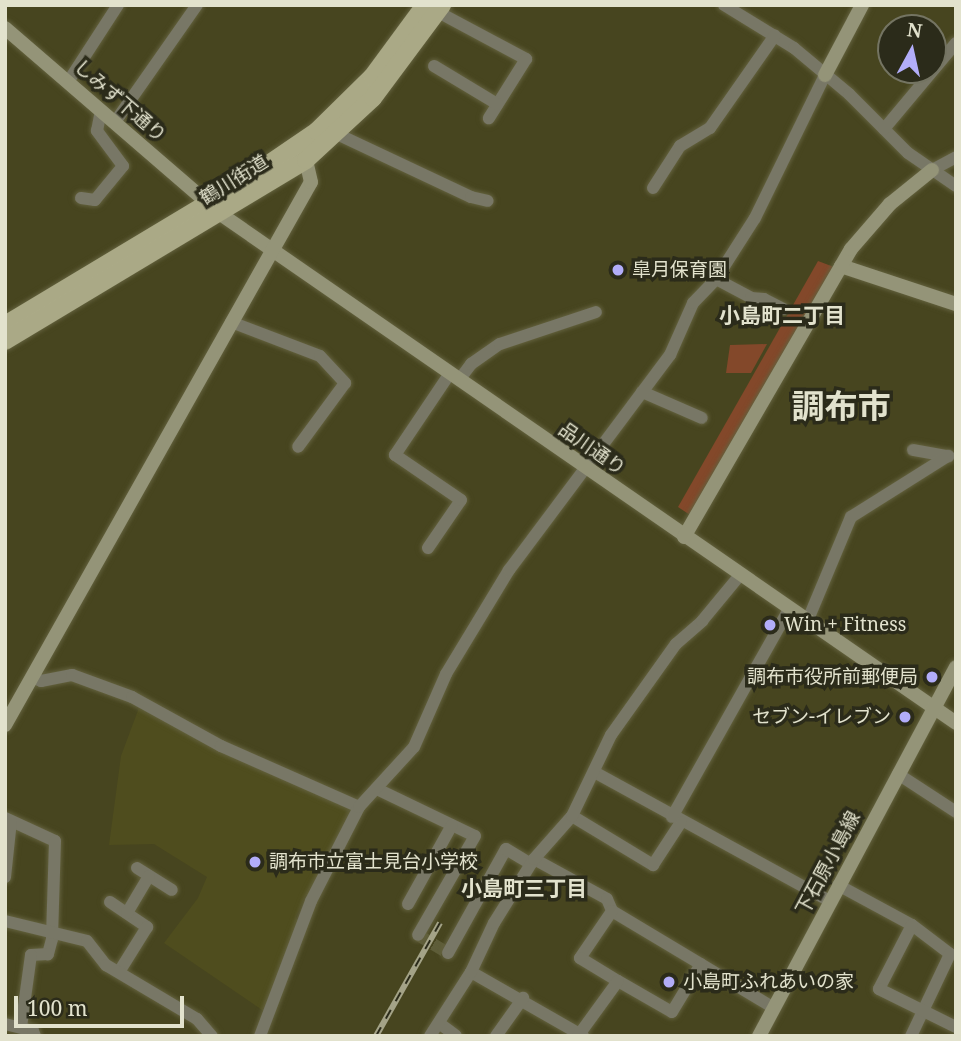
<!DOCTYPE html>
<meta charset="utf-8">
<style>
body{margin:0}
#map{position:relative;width:961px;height:1041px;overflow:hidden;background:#47451f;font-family:"Noto Serif","Noto Sans JP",serif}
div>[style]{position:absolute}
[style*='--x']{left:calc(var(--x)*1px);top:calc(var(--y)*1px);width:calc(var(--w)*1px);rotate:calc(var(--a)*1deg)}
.built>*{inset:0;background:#4f4d1e}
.green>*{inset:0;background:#83482a}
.street-tunnel>*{height:12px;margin-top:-6px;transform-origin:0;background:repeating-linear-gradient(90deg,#5e5d39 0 12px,transparent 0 18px)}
.roads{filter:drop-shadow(0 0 2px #63613e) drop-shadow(0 0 2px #63613e)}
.street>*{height:12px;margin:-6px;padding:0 6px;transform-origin:6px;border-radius:6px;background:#787766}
.secondary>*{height:14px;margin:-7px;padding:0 7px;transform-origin:7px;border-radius:7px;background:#949478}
.primary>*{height:18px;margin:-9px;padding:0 9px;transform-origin:9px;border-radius:9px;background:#aaa986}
.rail>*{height:6px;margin-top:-3px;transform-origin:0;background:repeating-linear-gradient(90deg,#2b2b1a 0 10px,#a4a387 0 20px);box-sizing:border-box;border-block:2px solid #a4a387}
.dots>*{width:19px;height:19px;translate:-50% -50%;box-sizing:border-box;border:4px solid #2b2b1a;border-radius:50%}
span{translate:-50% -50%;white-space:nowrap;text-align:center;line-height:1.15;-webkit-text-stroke:7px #2b2b1a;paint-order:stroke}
.street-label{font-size:19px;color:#e2e2cd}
.poi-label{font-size:19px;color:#e2e2cd}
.left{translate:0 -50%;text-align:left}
.right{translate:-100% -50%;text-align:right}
.neighbourhood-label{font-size:21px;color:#e2e2cd;font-weight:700}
.town-label{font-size:33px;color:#e2e2cd;font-weight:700}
.frame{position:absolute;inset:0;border:7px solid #e2e2cd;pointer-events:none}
.north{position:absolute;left:877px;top:14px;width:70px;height:70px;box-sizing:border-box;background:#2b2b1a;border:2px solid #747462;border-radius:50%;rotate:8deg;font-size:19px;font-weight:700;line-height:28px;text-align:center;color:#e2e2cd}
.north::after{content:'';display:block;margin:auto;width:24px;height:32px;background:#b2adf9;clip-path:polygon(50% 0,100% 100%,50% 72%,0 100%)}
.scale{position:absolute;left:14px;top:996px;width:170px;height:32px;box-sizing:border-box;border:4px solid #e2e2cd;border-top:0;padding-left:9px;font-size:21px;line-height:24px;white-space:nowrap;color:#e2e2cd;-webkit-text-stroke:5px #2b2b1a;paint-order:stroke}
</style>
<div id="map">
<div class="built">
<div style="clip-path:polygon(140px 705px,348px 807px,350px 816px,312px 894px,305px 896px,296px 917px,298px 923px,265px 1012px,164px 943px,198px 898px,207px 877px,154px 844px,109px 845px,121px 756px)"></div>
</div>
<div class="green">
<div style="clip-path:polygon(818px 261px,834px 267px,690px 515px,678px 507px)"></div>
<div style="clip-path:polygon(767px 344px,751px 373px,726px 373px,730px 345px)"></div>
</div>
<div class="street-tunnel">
<div style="--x:418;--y:935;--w:35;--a:31"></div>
</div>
<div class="roads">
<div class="street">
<div style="--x:724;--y:5;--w:82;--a:31.6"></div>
<div style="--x:794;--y:48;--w:72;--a:39.9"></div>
<div style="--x:849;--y:94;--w:83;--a:45"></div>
<div style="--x:908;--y:153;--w:58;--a:34.5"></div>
<div style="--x:438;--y:12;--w:100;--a:28.1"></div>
<div style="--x:526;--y:59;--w:70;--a:122.1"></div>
<div style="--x:434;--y:66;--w:74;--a:31.1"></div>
<div style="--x:68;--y:82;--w:92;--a:-57"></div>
<div style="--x:115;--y:122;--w:143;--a:-55"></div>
<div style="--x:884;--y:129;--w:112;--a:-50.1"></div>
<div style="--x:337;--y:134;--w:148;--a:25.2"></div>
<div style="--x:471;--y:197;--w:17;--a:13"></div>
<div style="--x:932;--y:170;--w:27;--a:-28"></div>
<div style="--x:653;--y:188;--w:50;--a:-57.3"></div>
<div style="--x:680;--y:146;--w:35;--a:-31"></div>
<div style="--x:710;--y:128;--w:113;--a:-55"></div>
<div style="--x:81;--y:198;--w:14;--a:8"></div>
<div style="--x:95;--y:200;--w:44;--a:-50.5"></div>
<div style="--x:123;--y:166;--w:44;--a:-126.6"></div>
<div style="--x:97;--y:131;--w:21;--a:-79"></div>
<div style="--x:716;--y:279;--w:40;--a:28"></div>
<div style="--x:751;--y:298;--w:13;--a:4"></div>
<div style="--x:764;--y:299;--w:22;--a:27"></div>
<div style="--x:231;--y:322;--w:95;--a:20.9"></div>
<div style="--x:320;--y:356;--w:37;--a:47"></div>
<div style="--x:345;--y:383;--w:79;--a:126.3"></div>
<div style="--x:459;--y:380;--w:20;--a:-53"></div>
<div style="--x:471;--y:364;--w:35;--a:-35"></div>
<div style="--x:500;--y:344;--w:101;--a:-18.4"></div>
<div style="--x:642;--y:392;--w:65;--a:23.4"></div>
<div style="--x:913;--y:450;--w:36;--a:10"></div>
<div style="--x:428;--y:548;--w:58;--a:-55.5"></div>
<div style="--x:461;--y:500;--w:80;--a:-145.7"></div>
<div style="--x:395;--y:455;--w:99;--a:-56.1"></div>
<div style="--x:807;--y:622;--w:114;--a:-67.3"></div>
<div style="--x:851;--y:517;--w:115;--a:-32.2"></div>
<div style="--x:32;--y:677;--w:10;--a:24"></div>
<div style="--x:41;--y:681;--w:32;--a:-11"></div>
<div style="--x:72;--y:675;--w:64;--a:20.1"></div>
<div style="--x:132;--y:697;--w:102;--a:28.8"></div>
<div style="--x:221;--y:746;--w:151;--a:23.8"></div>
<div style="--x:596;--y:773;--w:267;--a:28.7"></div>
<div style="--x:898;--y:774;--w:69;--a:33.2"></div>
<div style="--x:379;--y:790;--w:106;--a:25.6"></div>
<div style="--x:475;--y:836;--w:114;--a:119.9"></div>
<div style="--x:572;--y:816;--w:95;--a:31.2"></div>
<div style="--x:653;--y:865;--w:51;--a:-56.9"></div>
<div style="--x:672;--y:817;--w:239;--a:-60.6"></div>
<div style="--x:5;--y:818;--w:55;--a:24.7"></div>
<div style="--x:55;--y:841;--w:98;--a:91.8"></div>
<div style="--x:52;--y:939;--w:16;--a:105"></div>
<div style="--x:48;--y:954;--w:17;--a:177"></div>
<div style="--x:31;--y:955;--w:73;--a:97.9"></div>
<div style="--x:534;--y:859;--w:83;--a:28.7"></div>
<div style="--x:607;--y:899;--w:13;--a:67"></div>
<div style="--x:612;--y:911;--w:189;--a:30.9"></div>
<div style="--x:137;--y:868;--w:41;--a:32.2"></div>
<div style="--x:5;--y:877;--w:56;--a:-83.9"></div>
<div style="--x:838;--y:885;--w:84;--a:28.4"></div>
<div style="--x:912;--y:925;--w:48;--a:37.3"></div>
<div style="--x:950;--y:954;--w:91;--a:115.4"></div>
<div style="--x:110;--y:902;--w:45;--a:34"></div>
<div style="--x:147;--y:927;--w:53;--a:121.9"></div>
<div style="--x:408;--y:904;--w:90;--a:-60.9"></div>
<div style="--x:612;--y:911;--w:57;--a:124.2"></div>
<div style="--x:580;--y:958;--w:44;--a:31.2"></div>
<div style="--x:618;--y:981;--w:62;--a:29.9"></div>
<div style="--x:672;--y:1012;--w:56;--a:-58.9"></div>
<div style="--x:127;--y:913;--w:43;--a:-59.3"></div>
<div style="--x:5;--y:921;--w:84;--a:13.7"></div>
<div style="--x:87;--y:941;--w:31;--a:52"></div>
<div style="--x:106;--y:965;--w:106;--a:30.7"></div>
<div style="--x:197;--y:1019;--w:23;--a:49"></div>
<div style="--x:912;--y:925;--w:72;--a:117.3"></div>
<div style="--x:879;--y:989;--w:86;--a:26.3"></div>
<div style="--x:448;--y:953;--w:119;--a:-60.9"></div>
<div style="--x:506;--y:849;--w:29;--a:31"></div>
<div style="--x:471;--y:972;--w:129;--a:29.7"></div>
<div style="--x:439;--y:1023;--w:21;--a:37"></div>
<div style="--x:5;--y:1024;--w:29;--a:14"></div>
<div style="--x:33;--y:1031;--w:5;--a:68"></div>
<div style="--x:260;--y:1036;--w:144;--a:-69.3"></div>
<div style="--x:311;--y:901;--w:106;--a:-62.9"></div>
<div style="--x:359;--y:807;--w:81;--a:-47.5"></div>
<div style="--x:414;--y:747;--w:80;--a:-66.3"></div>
<div style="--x:446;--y:674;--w:122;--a:-58.8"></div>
<div style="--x:509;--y:570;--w:269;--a:-53.2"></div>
<div style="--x:670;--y:355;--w:57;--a:-66.1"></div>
<div style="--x:693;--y:303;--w:33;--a:-46"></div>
<div style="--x:716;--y:279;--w:72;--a:-57.4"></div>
<div style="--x:755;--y:218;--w:159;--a:-63.9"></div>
<div style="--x:430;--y:1036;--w:76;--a:-57.4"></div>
<div style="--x:471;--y:972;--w:54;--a:-64.9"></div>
<div style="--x:494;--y:923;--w:75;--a:-58"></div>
<div style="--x:534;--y:859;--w:57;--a:-48.5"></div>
<div style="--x:572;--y:816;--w:90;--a:-64.3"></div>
<div style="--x:611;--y:735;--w:112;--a:-54.5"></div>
<div style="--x:676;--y:644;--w:35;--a:-41"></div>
<div style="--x:702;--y:621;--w:60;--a:-50.4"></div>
<div style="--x:496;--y:1036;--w:47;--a:-54.6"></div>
<div style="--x:578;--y:1036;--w:68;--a:-54"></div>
</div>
<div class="secondary">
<div style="--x:5;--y:28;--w:283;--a:40.8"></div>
<div style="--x:219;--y:213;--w:896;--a:34.68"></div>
<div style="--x:825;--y:75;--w:79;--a:-62.1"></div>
<div style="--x:841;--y:266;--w:121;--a:18.3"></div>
<div style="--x:684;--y:537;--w:333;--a:-59.9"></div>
<div style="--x:851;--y:249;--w:60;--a:-49.1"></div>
<div style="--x:890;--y:204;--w:54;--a:-39"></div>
<div style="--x:5;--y:725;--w:623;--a:-60.6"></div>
<div style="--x:311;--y:182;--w:23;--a:-103"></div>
<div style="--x:759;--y:1036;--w:418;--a:-61.9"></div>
</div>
<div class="primary">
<div style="--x:5;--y:325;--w:268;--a:-31"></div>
<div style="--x:235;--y:187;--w:99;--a:-34.3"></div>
<div style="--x:317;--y:131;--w:77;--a:-44.5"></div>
<div style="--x:372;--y:77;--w:89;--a:-53.6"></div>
<div style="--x:5;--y:341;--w:351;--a:-31"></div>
<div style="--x:306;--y:160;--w:91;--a:-42.8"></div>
<div style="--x:373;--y:98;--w:116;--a:-53.4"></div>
</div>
</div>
<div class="rail">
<div style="--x:376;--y:1036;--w:130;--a:-60.5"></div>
</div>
<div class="dots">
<div style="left:618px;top:270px;background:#b2adf9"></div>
<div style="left:770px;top:625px;background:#b2adf9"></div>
<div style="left:932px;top:677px;background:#b2adf9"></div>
<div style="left:905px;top:717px;background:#b2adf9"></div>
<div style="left:255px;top:862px;background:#b2adf9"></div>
<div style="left:669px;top:982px;background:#b2adf9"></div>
</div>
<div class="street-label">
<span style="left:120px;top:101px;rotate:41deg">しみず下通り</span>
<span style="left:234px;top:180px;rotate:-32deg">鶴川街道</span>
<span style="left:592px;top:449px;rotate:35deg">品川通り</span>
<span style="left:828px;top:863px;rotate:-62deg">下石原小島線</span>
</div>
<div class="poi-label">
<span class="left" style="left:632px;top:270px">皐月保育園</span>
<span class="left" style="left:784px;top:625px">Win + Fitness</span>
<span class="right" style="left:918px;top:677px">調布市役所前郵便局</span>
<span class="right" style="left:891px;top:717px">セブン-イレブン</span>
<span class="left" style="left:269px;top:862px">調布市立富士見台小学校</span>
<span class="left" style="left:683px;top:982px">小島町ふれあいの家</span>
</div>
<div class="neighbourhood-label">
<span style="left:782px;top:315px">小島町二丁目</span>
<span style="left:524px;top:888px">小島町三丁目</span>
</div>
<div class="town-label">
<span style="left:841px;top:406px">調布市</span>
</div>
<div class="frame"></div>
<div class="north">N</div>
<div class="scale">100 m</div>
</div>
